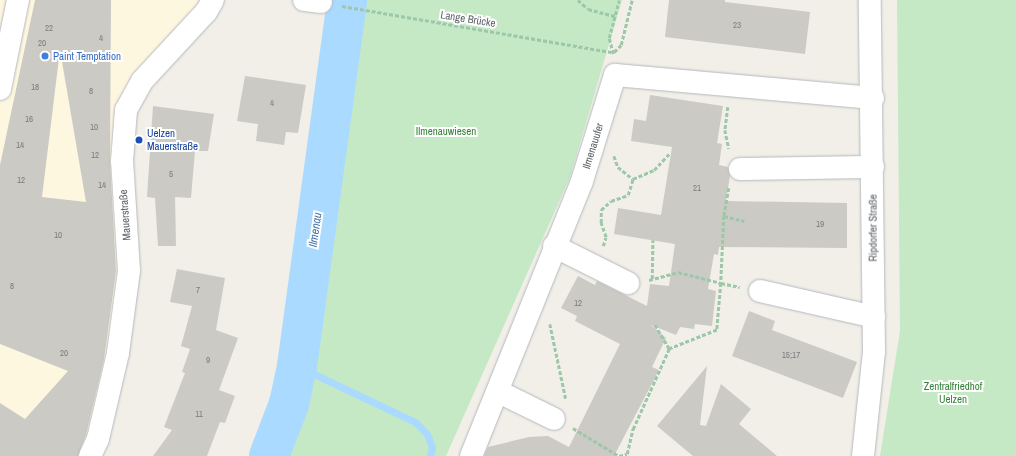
<!DOCTYPE html>
<meta charset="utf-8">
<style>
body{margin:0}
#map{position:relative;width:1016px;height:456px;overflow:hidden;background:#f1efe8;font-family:"Archivo Narrow",sans-serif}
div>[style]{position:absolute}
[style*='--x']{left:calc(var(--x)*1px);top:calc(var(--y)*1px);width:calc(var(--w)*1px);rotate:calc(var(--a)*1deg)}
.commercial>*{inset:0;background:#fef7e0}
.green>*{inset:0;background:#c5e8c5}
.stream>*{height:7px;margin:-3.5px;padding:0 3.5px;transform-origin:3.5px;border-radius:3.5px;background:#aadaff}
.river>*{height:40px;margin:-20px;padding:0 20px;transform-origin:20px;border-radius:20px;background:#aadaff}
.building>*{inset:0;background:#cccac5}
.path>*{height:2.5px;margin-top:-1.25px;transform-origin:0;background:repeating-linear-gradient(90deg,#9cc7a9 0 4px,transparent 0 6px)}
.roads{filter:drop-shadow(0 0 1px #b5b8bc) drop-shadow(0 0 1px #b5b8bc)}
.minor>*{height:22px;margin:-11px;padding:0 11px;transform-origin:11px;border-radius:11px;background:#fff}
.dots>*{width:11px;height:11px;translate:-50% -50%;box-sizing:border-box;border:2px solid #fff;border-radius:50%}
span{translate:-50% -50%;white-space:nowrap;text-align:center;line-height:1.15;-webkit-text-stroke:4px #fff;paint-order:stroke}
.number-label{font-size:9px;color:#7a7d7f}
.number-label span{-webkit-text-stroke-width:0}
.street-label{font-size:11px;color:#5f6368}
.shop-label{font-size:11px;color:#366cbe}
.left{translate:0 -50%;text-align:left}
.park-label{font-size:11px;color:#348238}
.transit-label{font-size:11px;color:#164399}
.water-label{font-size:12px;color:#4174aa;font-style:italic}
</style>
<div id="map">
<div class="commercial">
<div style="clip-path:polygon(0 0,208px 0,124px 94px,124px 273px,87px 456px,0 456px)"></div>
</div>
<div class="green">
<div style="clip-path:polygon(333px 0,622px 0,570px 177px,446px 456px,251px 456px,279px 377px)"></div>
<div style="clip-path:polygon(897px 0,1016px 0,1016px 456px,880px 456px,900px 331px)"></div>
</div>
<div class="stream">
<div style="--x:297;--y:366;--w:131;--a:25.4"></div>
<div style="--x:415;--y:422;--w:17;--a:45"></div>
<div style="--x:427;--y:434;--w:14;--a:69"></div>
<div style="--x:432;--y:447;--w:9;--a:103"></div>
</div>
<div class="river">
<div style="--x:269;--y:456;--w:56;--a:-69"></div>
<div style="--x:289;--y:404;--w:39;--a:-78"></div>
<div style="--x:297;--y:366;--w:369;--a:-82.2"></div>
</div>
<div class="building">
<div style="clip-path:polygon(evenodd,35px 0,111px 0,110px 162px,116px 271px,104px 359px,86px 435px,78px 456px,0 456px,0 403px,25px 419px,68px 371px,0 344px,0 165px,35px 0,60px 50px,86px 202px,42px 197px,60px 50px)"></div>
<div style="clip-path:polygon(669px 0,725px 0,725px 2px,810px 12px,805px 54px,665px 37px)"></div>
<div style="clip-path:polygon(245px 76px,306px 85px,298px 133px,286px 132px,284px 145px,256px 141px,258px 124px,237px 121px)"></div>
<div style="clip-path:polygon(650px 95px,723px 106px,717px 143px,722px 144px,719px 165px,728px 167px,730px 176px,726px 201px,847px 203px,847px 248px,719px 247px,718px 255px,714px 254px,708px 289px,716px 291px,712px 326px,695px 324px,694px 329px,680px 327px,676px 335px,651px 325px,666px 338px,652px 367px,659px 370px,614px 456px,484px 456px,488px 447px,529px 437px,548px 436px,569px 447px,620px 344px,575px 321px,577px 316px,561px 308px,578px 276px,595px 285px,597px 281px,647px 306px,650px 284px,669px 286px,675px 244px,614px 234px,618px 208px,661px 215px,672px 147px,631px 141px,634px 119px,646px 121px)"></div>
<div style="clip-path:polygon(153px 106px,214px 114px,208px 151px,195px 151px,191px 198px,175px 197px,176px 246px,158px 246px,155px 198px,147px 197px)"></div>
<div style="clip-path:polygon(177px 269px,225px 278px,216px 330px,238px 338px,219px 390px,235px 396px,225px 423px,220px 422px,207px 456px,153px 456px,172px 430px,164px 427px,185px 373px,182px 372px,190px 349px,181px 346px,192px 306px,170px 302px)"></div>
<div style="clip-path:polygon(749px 311px,775px 321px,772px 330px,857px 362px,843px 398px,732px 356px)"></div>
<div style="clip-path:polygon(707px 366px,700px 425px,706px 426px,721px 384px,751px 409px,739px 424px,777px 456px,693px 456px,657px 426px)"></div>
</div>
<div class="path">
<div style="--x:578;--y:0;--w:13;--a:42"></div>
<div style="--x:588;--y:9;--w:28;--a:15"></div>
<div style="--x:342;--y:6;--w:273;--a:9.7"></div>
<div style="--x:614;--y:52;--w:10;--a:-45"></div>
<div style="--x:621;--y:45;--w:46;--a:-76.3"></div>
<div style="--x:613;--y:54;--w:16;--a:-104"></div>
<div style="--x:609;--y:38;--w:39;--a:-75"></div>
<div style="--x:728;--y:107;--w:23;--a:97"></div>
<div style="--x:725;--y:130;--w:19;--a:78"></div>
<div style="--x:614;--y:156;--w:12;--a:70"></div>
<div style="--x:618;--y:167;--w:19;--a:39"></div>
<div style="--x:633;--y:179;--w:23;--a:-23"></div>
<div style="--x:654;--y:170;--w:23;--a:-47"></div>
<div style="--x:729;--y:188;--w:28;--a:100"></div>
<div style="--x:724;--y:216;--w:67;--a:92.6"></div>
<div style="--x:721;--y:283;--w:19;--a:12"></div>
<div style="--x:724;--y:216;--w:21;--a:14"></div>
<div style="--x:603;--y:246;--w:9;--a:-72"></div>
<div style="--x:606;--y:237;--w:15;--a:-110"></div>
<div style="--x:601;--y:223;--w:13;--a:-90"></div>
<div style="--x:601;--y:210;--w:13;--a:-42"></div>
<div style="--x:611;--y:201;--w:18;--a:-19"></div>
<div style="--x:628;--y:195;--w:17;--a:-73"></div>
<div style="--x:652;--y:279;--w:39;--a:-89"></div>
<div style="--x:649;--y:280;--w:30;--a:-15"></div>
<div style="--x:678;--y:272;--w:44;--a:14.3"></div>
<div style="--x:721;--y:283;--w:47;--a:94.9"></div>
<div style="--x:717;--y:330;--w:52;--a:158.4"></div>
<div style="--x:669;--y:349;--w:29;--a:-121"></div>
<div style="--x:550;--y:324;--w:77;--a:78"></div>
<div style="--x:573;--y:428;--w:54;--a:31.3"></div>
<div style="--x:619;--y:456;--w:8;--a:-14"></div>
<div style="--x:627;--y:454;--w:26;--a:-77"></div>
<div style="--x:633;--y:429;--w:88;--a:-65.8"></div>
</div>
<div class="roads">
<div class="minor">
<div style="--x:304;--y:0;--w:17;--a:7"></div>
<div style="--x:0;--y:89;--w:91;--a:-78.6"></div>
<div style="--x:740;--y:169;--w:133;--a:-0.9"></div>
<div style="--x:554;--y:246;--w:83;--a:26.6"></div>
<div style="--x:760;--y:291;--w:117;--a:12.8"></div>
<div style="--x:499;--y:392;--w:61;--a:26.1"></div>
<div style="--x:90;--y:456;--w:19;--a:-65"></div>
<div style="--x:98;--y:439;--w:88;--a:-76.9"></div>
<div style="--x:118;--y:353;--w:83;--a:-82.4"></div>
<div style="--x:129;--y:271;--w:110;--a:-93.6"></div>
<div style="--x:122;--y:161;--w:51;--a:-85.5"></div>
<div style="--x:126;--y:110;--w:33;--a:-61"></div>
<div style="--x:142;--y:81;--w:94;--a:-47.2"></div>
<div style="--x:206;--y:12;--w:14;--a:-60"></div>
<div style="--x:471;--y:456;--w:297;--a:-68"></div>
<div style="--x:582;--y:181;--w:111;--a:-72.7"></div>
<div style="--x:615;--y:75;--w:259;--a:5.1"></div>
<div style="--x:863;--y:456;--w:105;--a:-84"></div>
<div style="--x:874;--y:352;--w:352;--a:-90.7"></div>
</div>
</div>
<div class="dots">
<div style="left:45px;top:56px;background:#3f7fe0"></div>
<div style="left:139px;top:140px;background:#1a4fb4"></div>
</div>
<div class="number-label">
<span style="left:737px;top:25px">23</span>
<span style="left:49px;top:28px">22</span>
<span style="left:101px;top:38px">4</span>
<span style="left:42px;top:43px">20</span>
<span style="left:35px;top:87px">18</span>
<span style="left:91px;top:91px">8</span>
<span style="left:272px;top:103px">4</span>
<span style="left:29px;top:119px">16</span>
<span style="left:94px;top:127px">10</span>
<span style="left:20px;top:145px">14</span>
<span style="left:95px;top:155px">12</span>
<span style="left:171px;top:174px">5</span>
<span style="left:21px;top:180px">12</span>
<span style="left:102px;top:185px">14</span>
<span style="left:697px;top:188px">21</span>
<span style="left:820px;top:224px">19</span>
<span style="left:58px;top:235px">10</span>
<span style="left:12px;top:286px">8</span>
<span style="left:198px;top:290px">7</span>
<span style="left:578px;top:303px">12</span>
<span style="left:64px;top:353px">20</span>
<span style="left:791px;top:355px">15;17</span>
<span style="left:208px;top:360px">9</span>
<span style="left:199px;top:414px">11</span>
</div>
<div class="street-label">
<span style="left:468px;top:19px;rotate:9deg">Lange Brücke</span>
<span style="left:593px;top:146px;rotate:-73deg">Ilmenauufer</span>
<span style="left:125px;top:215px;rotate:-94deg">Mauerstraße</span>
<span style="left:873px;top:228px;rotate:-90deg">Ripdorfer Straße</span>
</div>
<div class="shop-label">
<span class="left" style="left:53px;top:56px">Paint Temptation</span>
</div>
<div class="park-label">
<span style="left:446px;top:131px">Ilmenauwiesen</span>
<span style="left:953px;top:393px">Zentralfriedhof<br>Uelzen</span>
</div>
<div class="transit-label">
<span class="left" style="left:147px;top:140px">Uelzen<br>Mauerstraße</span>
</div>
<div class="water-label">
<span style="left:316px;top:230px;rotate:-82deg">Ilmenau</span>
</div>
</div>
